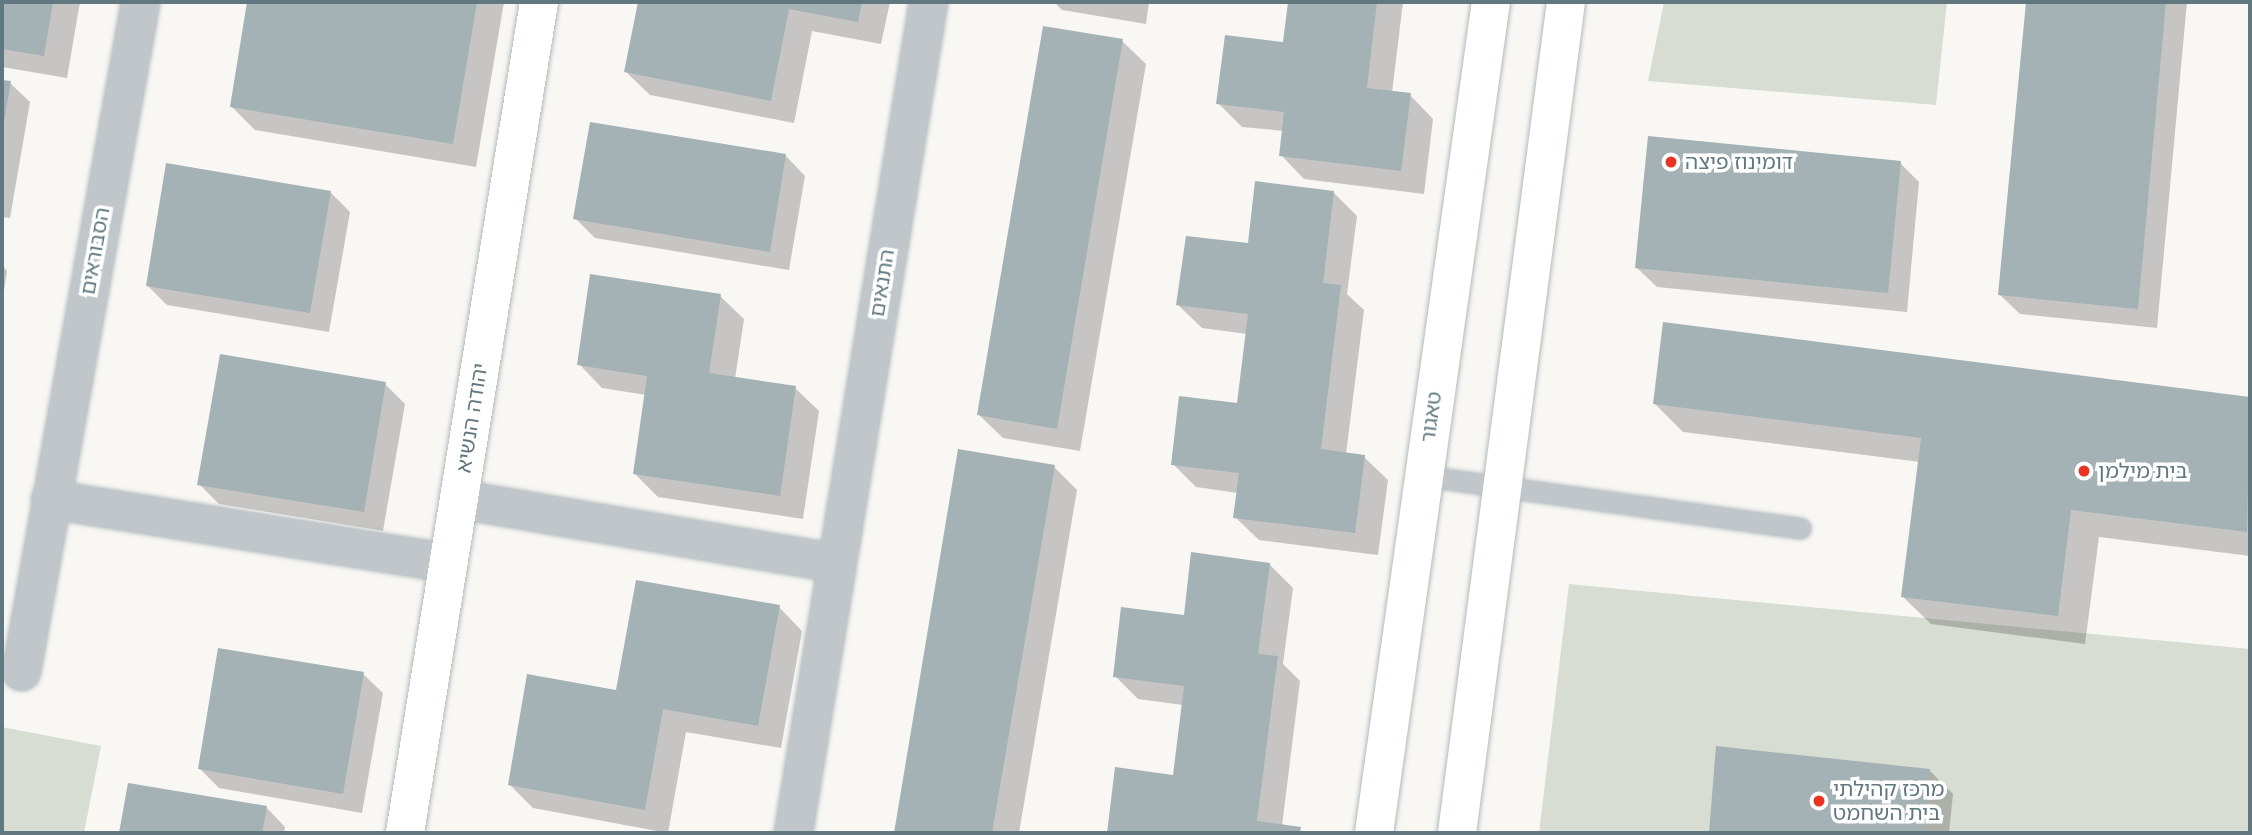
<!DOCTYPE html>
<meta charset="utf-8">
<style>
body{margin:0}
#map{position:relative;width:2252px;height:835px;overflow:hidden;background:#f8f7f4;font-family:"DM Sans","Noto Sans Hebrew",sans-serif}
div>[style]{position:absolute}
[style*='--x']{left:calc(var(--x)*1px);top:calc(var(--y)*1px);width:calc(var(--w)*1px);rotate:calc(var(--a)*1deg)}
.green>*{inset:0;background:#d8ddd3}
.shadow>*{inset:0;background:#0003}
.building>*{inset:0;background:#a4b1b5}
.roads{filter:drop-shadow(0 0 2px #b2babe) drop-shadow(0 0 2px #b2babe)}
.lane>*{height:19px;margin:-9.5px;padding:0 9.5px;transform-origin:9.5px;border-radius:9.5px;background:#c0c6c9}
.street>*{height:37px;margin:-18.5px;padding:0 18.5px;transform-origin:18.5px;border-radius:18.5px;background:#c0c6c9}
.secondary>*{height:38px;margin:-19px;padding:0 19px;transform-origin:19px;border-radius:19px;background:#fff}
.dots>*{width:19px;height:19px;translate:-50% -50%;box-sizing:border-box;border:4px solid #fff;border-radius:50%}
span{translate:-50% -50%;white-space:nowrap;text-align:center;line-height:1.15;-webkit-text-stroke:7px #fff;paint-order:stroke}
.poi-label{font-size:21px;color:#617881}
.left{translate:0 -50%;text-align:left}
.street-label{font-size:21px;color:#617881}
.frame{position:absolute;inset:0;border:4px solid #617881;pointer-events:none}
</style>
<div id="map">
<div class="green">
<div style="clip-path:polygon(1664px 2px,1947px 2px,1936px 105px,1648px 81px)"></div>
<div style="clip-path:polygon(1569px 584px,2250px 649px,2250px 833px,1539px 833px)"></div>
<div style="clip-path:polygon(2px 727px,101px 746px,84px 833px,2px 833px)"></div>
</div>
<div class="shadow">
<div style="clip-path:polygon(2px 2px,80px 2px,67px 78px,2px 67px)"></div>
<div style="clip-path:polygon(249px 2px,504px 2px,476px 167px,255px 130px,231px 106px)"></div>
<div style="clip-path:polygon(640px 2px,890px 2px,881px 44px,812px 31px,794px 123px,650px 95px,626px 72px)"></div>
<div style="clip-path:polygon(1054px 2px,1149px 2px,1146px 24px,1062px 10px)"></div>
<div style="clip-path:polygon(1289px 2px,1403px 2px,1392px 93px,1410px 95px,1433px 119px,1424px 194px,1304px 179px,1281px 155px,1284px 131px,1242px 127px,1218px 103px,1284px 44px)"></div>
<div style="clip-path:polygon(2028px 2px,2187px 2px,2157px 328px,2020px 314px,2000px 295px)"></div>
<div style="clip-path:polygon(1122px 41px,1146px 64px,1080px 451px,1003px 438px,979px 415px)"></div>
<div style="clip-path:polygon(2px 81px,10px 83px,30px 102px,10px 218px,2px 217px)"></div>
<div style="clip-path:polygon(786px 156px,805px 176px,789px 270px,595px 238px,575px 218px)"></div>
<div style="clip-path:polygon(1900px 163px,1919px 182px,1907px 312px,1657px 287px,1637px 268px)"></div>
<div style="clip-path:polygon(330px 192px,350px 212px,329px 332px,167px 305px,147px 285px)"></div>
<div style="clip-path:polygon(1333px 192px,1357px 216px,1347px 294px,1364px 310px,1346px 454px,1364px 457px,1388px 480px,1378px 555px,1259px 540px,1235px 517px,1238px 493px,1196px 487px,1173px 464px,1238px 405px,1247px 334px,1202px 328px,1178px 305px,1250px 245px)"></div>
<div style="clip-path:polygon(2px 265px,7px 271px,2px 304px)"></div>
<div style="clip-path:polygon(720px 296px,744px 319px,735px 379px,795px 388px,819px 411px,803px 519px,658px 497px,634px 473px,646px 395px,602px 388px,579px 364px)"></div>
<div style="clip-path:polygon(1665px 324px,2250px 399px,2250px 556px,2099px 537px,2085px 644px,1931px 624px,1902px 596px,1920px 462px,1683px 432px,1655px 404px)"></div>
<div style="clip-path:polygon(385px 384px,405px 404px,383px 531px,219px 504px,199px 484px)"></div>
<div style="clip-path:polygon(960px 451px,1054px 467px,1077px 490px,1019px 833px,895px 833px)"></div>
<div style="clip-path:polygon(1269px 564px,1293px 588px,1283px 664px,1300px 681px,1282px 826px,1304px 833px,1109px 833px,1117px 769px,1174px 777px,1183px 705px,1138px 699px,1115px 676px,1185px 617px)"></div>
<div style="clip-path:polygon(779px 607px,802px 631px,781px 748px,686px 732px,668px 833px,533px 808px,510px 785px,618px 692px)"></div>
<div style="clip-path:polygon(363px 674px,383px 693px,362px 813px,219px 788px,200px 769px)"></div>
<div style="clip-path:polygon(1718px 748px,1929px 770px,1953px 794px,1949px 833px,1710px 833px)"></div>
<div style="clip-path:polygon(129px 785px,266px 807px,285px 827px,284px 833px,121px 833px)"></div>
</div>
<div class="building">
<div style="clip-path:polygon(2px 2px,53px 2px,44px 56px,2px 49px)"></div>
<div style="clip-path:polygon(247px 2px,477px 2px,453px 144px,230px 107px)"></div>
<div style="clip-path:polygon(638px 2px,862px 2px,858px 22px,789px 9px,771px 101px,624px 72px)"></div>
<div style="clip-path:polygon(1288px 2px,1377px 2px,1367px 88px,1411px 93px,1401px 171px,1279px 156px,1284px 112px,1216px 104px,1225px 35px,1283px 42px)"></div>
<div style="clip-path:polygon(2026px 2px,2166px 2px,2138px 309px,1998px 295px)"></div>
<div style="clip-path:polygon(1043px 26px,1123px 39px,1057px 429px,977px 415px)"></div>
<div style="clip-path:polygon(2px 80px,11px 81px,3px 127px,2px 127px)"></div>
<div style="clip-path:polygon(590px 122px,786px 154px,770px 252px,573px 219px)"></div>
<div style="clip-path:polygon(1648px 136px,1901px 161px,1888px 293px,1635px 268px)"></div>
<div style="clip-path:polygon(166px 163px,331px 191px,310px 313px,146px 286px)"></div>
<div style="clip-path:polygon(1255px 181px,1334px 191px,1323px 283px,1341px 285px,1321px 449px,1365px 455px,1355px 533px,1233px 518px,1239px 473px,1171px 465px,1179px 396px,1237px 403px,1248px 314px,1176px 305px,1186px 236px,1248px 243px)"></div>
<div style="clip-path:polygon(590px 274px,721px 294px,709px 373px,796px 386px,780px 496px,633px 474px,647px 376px,577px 365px)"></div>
<div style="clip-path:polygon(1663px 322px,2250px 397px,2247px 532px,2071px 510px,2058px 616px,1901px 597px,1921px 438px,1653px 404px)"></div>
<div style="clip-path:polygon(220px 354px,386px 382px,364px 512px,197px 485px)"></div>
<div style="clip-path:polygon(958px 449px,1055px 465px,992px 833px,894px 833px)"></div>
<div style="clip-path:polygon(1191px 552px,1270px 563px,1258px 654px,1278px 656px,1257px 821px,1301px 827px,1300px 833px,1107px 833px,1115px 767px,1173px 775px,1184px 686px,1113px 677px,1121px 607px,1184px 615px)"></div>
<div style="clip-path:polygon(636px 580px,780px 605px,758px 726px,663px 709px,645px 810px,508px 785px,527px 674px,616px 690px)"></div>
<div style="clip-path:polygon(218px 648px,364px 672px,343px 794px,198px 769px)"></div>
<div style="clip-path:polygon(1716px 746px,1930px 769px,1924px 833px,1709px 833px)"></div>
<div style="clip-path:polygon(128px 783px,267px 806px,262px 833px,119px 833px)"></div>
</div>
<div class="roads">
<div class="lane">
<div style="--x:1424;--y:476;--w:380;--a:7.9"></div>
</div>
<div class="street">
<div style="--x:50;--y:499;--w:403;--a:9.1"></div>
<div style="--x:459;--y:499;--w:382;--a:9.6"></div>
<div style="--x:21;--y:671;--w:680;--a:-79.91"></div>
<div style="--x:793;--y:832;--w:841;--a:-80.76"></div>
</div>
<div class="secondary">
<div style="--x:405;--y:833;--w:842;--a:-80.84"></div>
<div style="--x:1374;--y:833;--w:839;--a:-81.99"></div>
<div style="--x:1457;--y:833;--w:838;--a:-82.53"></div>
</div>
</div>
<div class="dots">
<div style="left:1671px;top:162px;background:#e93423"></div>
<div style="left:2084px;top:471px;background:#e93423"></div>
<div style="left:1819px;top:801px;background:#e93423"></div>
</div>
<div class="poi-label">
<span class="left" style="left:1685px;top:162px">דומינוז פיצה</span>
<span class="left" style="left:2098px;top:471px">בית מילמן</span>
<span class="left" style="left:1833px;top:801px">מרכז קהילתי<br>בית השחמט</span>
</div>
<div class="street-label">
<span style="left:95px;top:251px;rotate:-80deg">הסבוראים</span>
<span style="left:882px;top:283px;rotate:-81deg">התנאים</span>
<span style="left:1431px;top:417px;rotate:-82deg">טאגור</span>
<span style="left:472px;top:418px;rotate:-81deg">יהודה הנשיא</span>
</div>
<div class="frame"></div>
</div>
